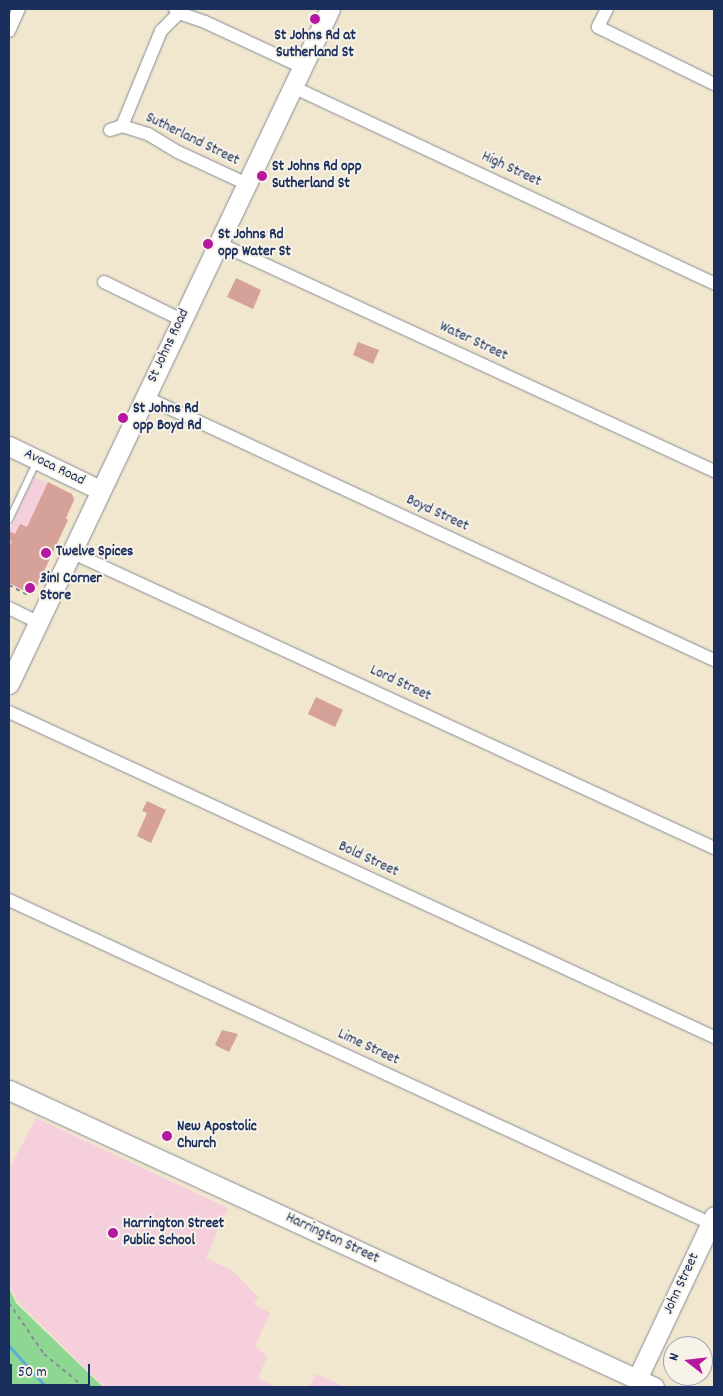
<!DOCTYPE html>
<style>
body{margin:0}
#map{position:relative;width:723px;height:1396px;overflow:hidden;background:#f1e7cf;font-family:Dekko,sans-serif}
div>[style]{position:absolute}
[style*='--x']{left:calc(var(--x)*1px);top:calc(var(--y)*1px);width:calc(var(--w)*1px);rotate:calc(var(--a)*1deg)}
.built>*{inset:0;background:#f5cfdb}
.green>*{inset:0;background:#8dd793}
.stream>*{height:3px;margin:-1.5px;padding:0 1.5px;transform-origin:1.5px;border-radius:1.5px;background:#58aed5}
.building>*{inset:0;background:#d6a198}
.path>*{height:2px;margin-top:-1px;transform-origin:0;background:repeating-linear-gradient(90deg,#868b96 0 4px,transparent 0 8px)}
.roads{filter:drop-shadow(0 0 1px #868b96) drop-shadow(0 0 1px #868b96)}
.lane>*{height:6px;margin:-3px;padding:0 3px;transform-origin:3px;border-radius:3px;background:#fff}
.street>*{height:12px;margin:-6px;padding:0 6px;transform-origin:6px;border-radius:6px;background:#fff}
.secondary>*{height:19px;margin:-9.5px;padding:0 9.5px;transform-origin:9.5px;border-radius:9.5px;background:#fff}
.dots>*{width:14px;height:14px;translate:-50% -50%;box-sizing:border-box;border:2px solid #f7f3e8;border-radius:50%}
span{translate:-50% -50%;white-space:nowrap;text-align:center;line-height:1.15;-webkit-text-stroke:4px #f7f3e8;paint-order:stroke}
.poi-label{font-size:15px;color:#1b2f5e;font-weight:700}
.left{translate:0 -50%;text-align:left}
.street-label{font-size:15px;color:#1b2f5e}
.frame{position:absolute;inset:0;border:10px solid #1b2f5e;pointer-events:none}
.north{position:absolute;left:663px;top:1336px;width:50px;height:50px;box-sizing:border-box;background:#f7f3e8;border:1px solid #9fa5b1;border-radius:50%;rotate:286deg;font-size:14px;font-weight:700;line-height:20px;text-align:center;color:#1b2f5e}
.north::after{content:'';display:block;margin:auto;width:18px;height:22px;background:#b5179e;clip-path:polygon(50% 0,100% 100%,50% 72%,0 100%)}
.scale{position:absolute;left:10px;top:1364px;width:80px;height:22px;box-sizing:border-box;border:2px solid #1b2f5e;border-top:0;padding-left:6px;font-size:15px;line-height:18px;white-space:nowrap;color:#1b2f5e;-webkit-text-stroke:4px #f7f3e8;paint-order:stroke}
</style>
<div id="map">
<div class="built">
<div style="clip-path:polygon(34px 477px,76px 497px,29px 593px,9px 583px,9px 532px)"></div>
<div style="clip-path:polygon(36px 1118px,228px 1208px,206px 1258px,232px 1270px,258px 1297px,254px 1304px,270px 1313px,255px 1346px,267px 1357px,258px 1378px,276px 1387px,104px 1387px,17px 1301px,9px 1285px,9px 1169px)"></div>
<div style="clip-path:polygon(316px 1374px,346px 1387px,309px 1387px)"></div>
</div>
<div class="green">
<div style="clip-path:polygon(9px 1288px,16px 1303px,103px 1387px,9px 1387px)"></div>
</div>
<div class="stream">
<div style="--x:9;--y:1346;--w:55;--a:47.9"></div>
</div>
<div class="building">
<div style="clip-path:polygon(236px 278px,261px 290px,253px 309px,227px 297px)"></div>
<div style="clip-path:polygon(358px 342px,379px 350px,373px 364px,353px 355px)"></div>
<div style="clip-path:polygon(48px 482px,72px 494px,74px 500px,66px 518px,68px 520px,33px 595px,9px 583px,9px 547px,12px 541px,9px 540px,9px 531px,15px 534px,20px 524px,27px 527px)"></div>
<div style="clip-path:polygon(316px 697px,343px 710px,335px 727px,308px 714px)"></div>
<div style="clip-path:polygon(147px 801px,166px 810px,151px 843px,137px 836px,147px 813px,142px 811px)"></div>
<div style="clip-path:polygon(222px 1030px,238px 1034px,229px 1052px,215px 1045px)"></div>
</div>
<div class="path">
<div style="--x:9;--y:585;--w:24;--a:28"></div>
<div style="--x:9;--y:1303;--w:62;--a:55.5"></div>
<div style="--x:44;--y:1354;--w:52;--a:39.5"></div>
</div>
<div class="roads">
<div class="lane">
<div style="--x:9;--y:520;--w:65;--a:-64.6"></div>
</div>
<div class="street">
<div style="--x:175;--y:9;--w:6;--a:45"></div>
<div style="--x:179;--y:13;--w:28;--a:19"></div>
<div style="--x:205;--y:22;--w:107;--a:24.9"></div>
<div style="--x:607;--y:9;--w:20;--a:117"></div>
<div style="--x:598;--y:27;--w:129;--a:26.2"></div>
<div style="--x:9;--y:31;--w:24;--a:-66"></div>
<div style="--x:293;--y:87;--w:464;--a:25"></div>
<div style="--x:122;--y:126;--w:103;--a:-67.7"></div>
<div style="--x:161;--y:31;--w:25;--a:-45"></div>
<div style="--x:110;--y:130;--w:13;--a:-18"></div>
<div style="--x:122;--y:126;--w:27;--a:17"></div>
<div style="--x:148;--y:134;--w:35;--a:31"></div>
<div style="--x:178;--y:152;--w:76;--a:24.9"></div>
<div style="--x:218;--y:243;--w:546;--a:24.69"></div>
<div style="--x:104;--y:282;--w:87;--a:26"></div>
<div style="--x:145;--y:397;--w:627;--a:24.81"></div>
<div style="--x:71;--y:552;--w:708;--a:24.72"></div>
<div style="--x:9;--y:608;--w:32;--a:26"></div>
<div style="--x:9;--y:712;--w:776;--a:24.75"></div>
<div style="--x:9;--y:900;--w:776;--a:24.75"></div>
</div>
<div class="secondary">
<div style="--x:9;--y:446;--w:101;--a:25.8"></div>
<div style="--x:9;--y:684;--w:747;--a:-64.57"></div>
<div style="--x:9;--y:1090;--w:710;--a:24.72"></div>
<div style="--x:637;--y:1379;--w:180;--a:-64.7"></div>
</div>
</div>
<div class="dots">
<div style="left:315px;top:19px;background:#b5179e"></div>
<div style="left:262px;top:176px;background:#b5179e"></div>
<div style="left:208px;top:244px;background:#b5179e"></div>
<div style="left:123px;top:418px;background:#b5179e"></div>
<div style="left:46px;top:553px;background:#b5179e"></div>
<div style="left:30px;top:588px;background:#b5179e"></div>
<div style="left:167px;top:1136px;background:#b5179e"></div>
<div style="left:113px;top:1233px;background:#b5179e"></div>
</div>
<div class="poi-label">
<span style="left:315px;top:45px">St Johns Rd at<br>Sutherland St</span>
<span class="left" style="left:272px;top:176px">St Johns Rd opp<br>Sutherland St</span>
<span class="left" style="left:218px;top:244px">St Johns Rd<br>opp Water St</span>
<span class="left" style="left:133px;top:418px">St Johns Rd<br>opp Boyd Rd</span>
<span class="left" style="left:56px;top:553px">Twelve Spices</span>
<span class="left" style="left:40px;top:588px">3in1 Corner<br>Store</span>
<span class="left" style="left:177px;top:1136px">New Apostolic<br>Church</span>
<span class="left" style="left:123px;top:1233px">Harrington Street<br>Public School</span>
</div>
<div class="street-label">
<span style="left:192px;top:140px;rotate:26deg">Sutherland Street</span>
<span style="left:511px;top:170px;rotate:25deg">High Street</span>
<span style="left:473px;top:342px;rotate:25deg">Water Street</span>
<span style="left:169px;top:346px;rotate:-65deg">St Johns Road</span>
<span style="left:54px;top:468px;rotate:26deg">Avoca Road</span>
<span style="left:437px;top:514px;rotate:25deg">Boyd Street</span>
<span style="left:400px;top:684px;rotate:25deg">Lord Street</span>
<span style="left:368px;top:860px;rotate:25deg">Bold Street</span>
<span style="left:368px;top:1048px;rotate:25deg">Lime Street</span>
<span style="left:332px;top:1239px;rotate:25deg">Harrington Street</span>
<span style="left:682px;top:1284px;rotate:-65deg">John Street</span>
</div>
<div class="frame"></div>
<div class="north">N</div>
<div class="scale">50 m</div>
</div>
